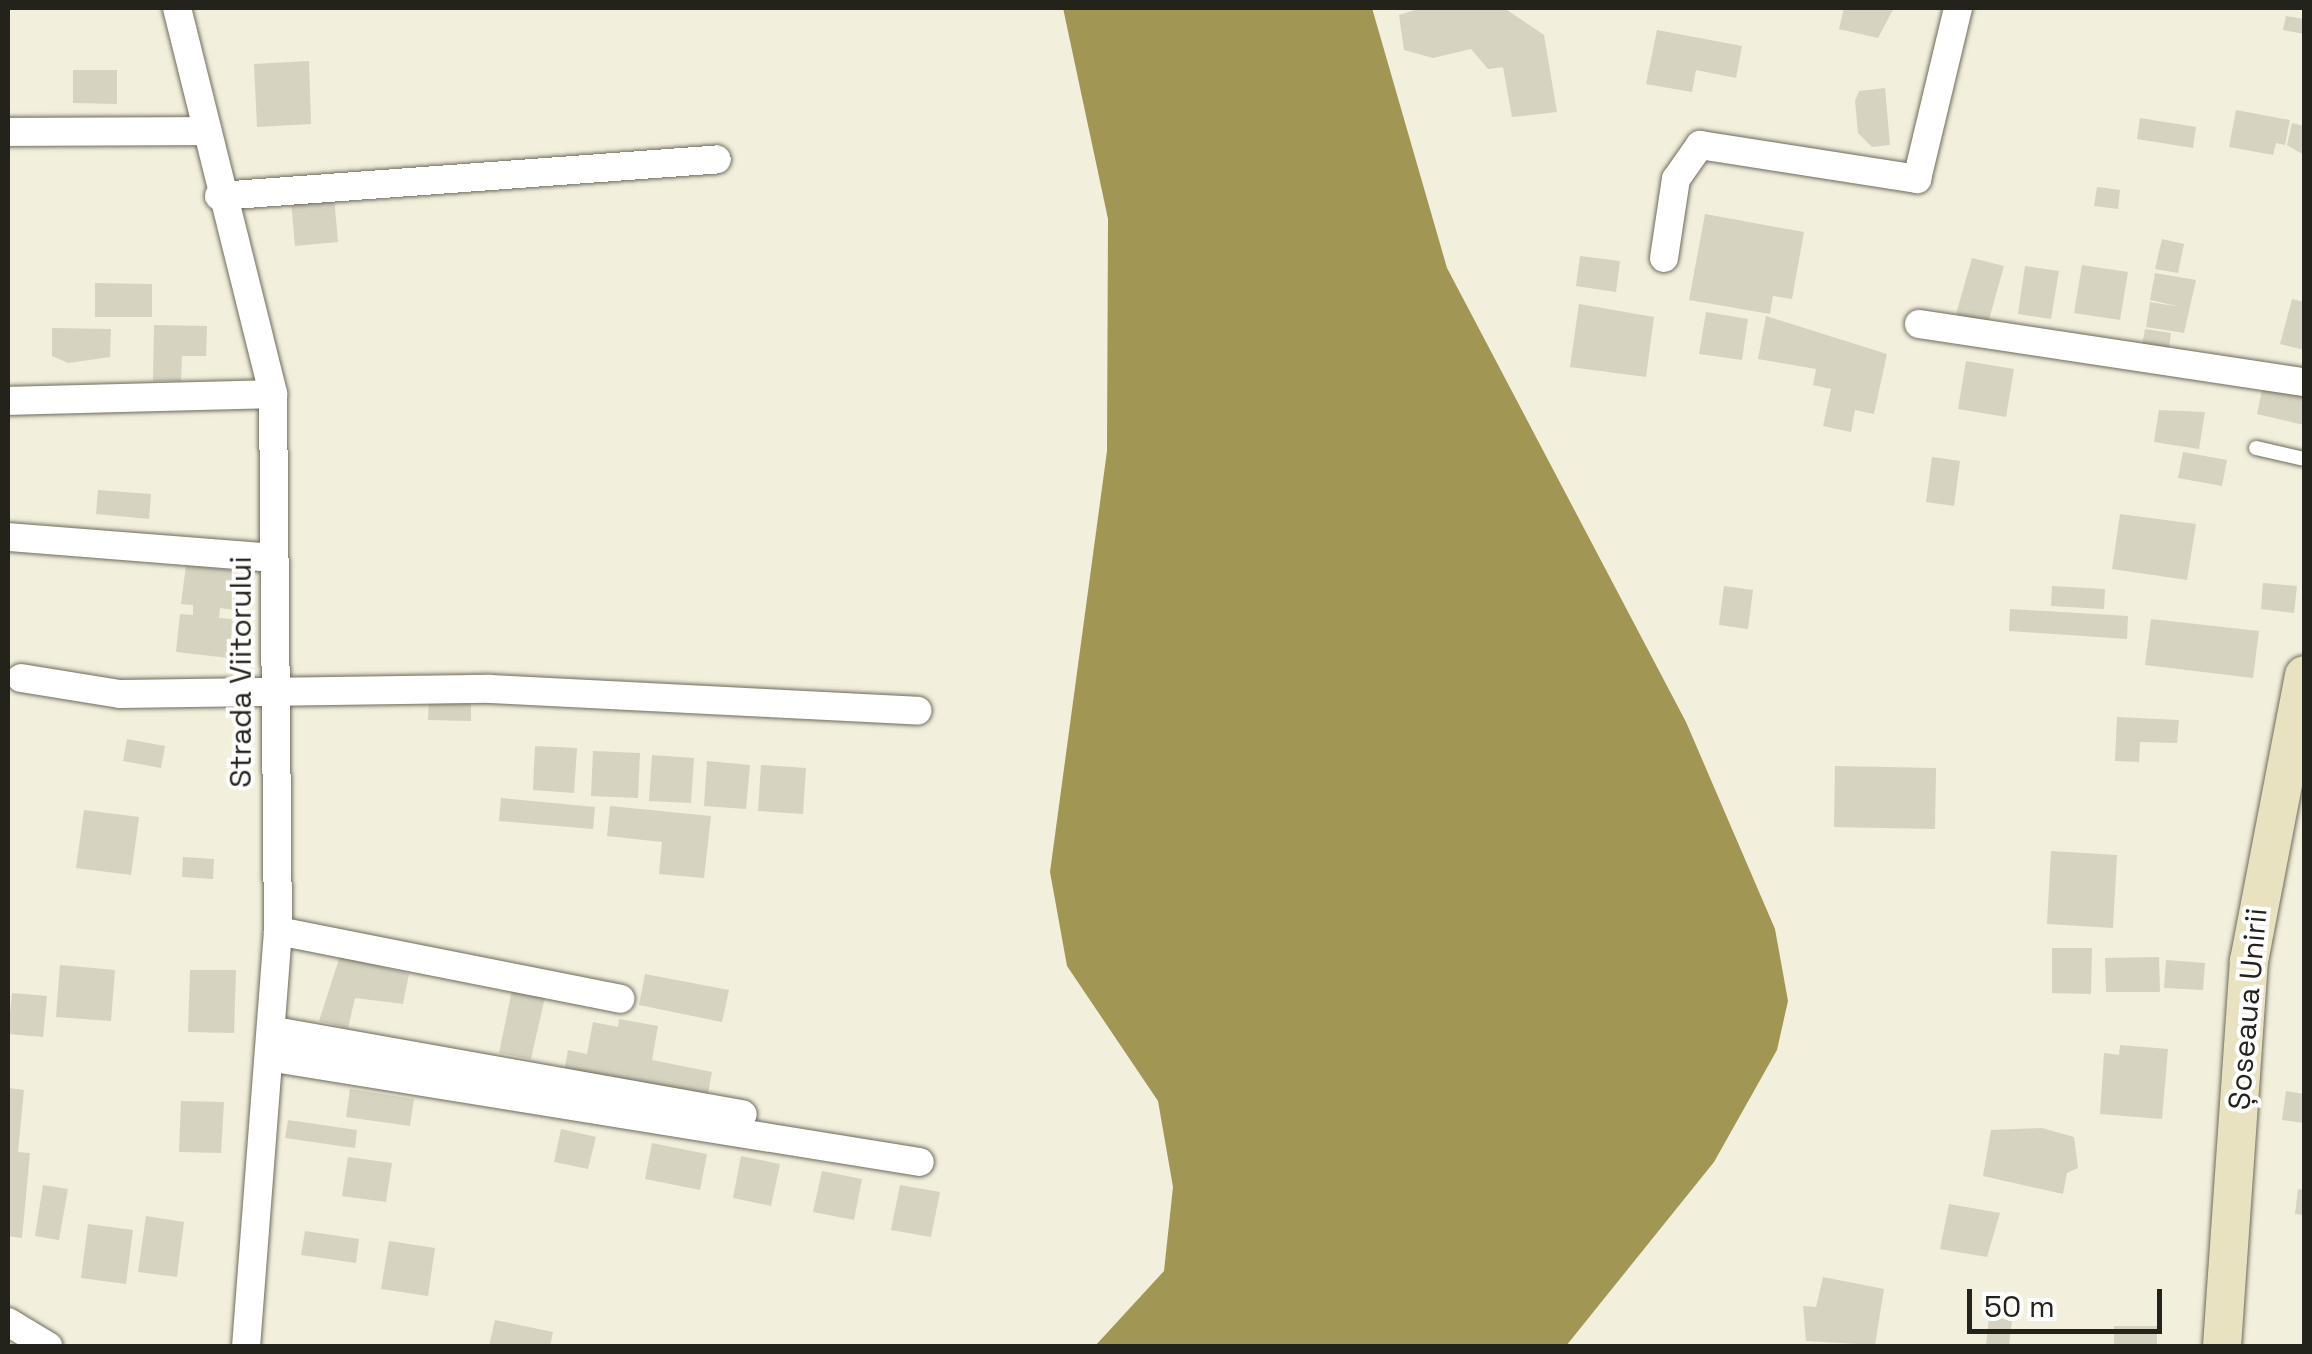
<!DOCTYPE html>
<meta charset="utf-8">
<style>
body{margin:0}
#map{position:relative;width:2312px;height:1354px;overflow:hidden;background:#f2efdc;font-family:"Space Grotesk",sans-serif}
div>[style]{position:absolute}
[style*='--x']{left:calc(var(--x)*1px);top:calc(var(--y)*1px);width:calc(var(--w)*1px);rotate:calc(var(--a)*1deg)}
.water>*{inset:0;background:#a29655}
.building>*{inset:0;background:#d6d3c1}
.roads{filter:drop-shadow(0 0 2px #6e6b5b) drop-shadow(0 0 2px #6e6b5b)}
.service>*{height:14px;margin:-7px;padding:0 7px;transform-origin:7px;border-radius:7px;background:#fff}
.minor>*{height:28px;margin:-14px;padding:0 14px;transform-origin:14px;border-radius:14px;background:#fff}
.secondary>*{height:38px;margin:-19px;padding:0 19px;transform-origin:19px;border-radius:19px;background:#e8e2c1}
span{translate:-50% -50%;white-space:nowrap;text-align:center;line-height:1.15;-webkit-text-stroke:8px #fff;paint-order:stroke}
.street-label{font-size:30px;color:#23221b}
.frame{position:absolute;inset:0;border:10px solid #23221b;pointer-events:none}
.scale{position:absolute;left:1967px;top:1289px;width:195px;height:45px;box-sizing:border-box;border:5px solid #23221b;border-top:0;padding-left:12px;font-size:30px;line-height:35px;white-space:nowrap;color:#23221b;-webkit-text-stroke:8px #fff;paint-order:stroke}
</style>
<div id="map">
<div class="water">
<div style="clip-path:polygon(1063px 8px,1372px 8px,1447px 268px,1686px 722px,1775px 929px,1788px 1001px,1777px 1050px,1714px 1162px,1566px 1346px,1095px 1346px,1164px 1271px,1173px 1187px,1158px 1101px,1067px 966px,1050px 872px,1107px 451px,1108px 219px)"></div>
</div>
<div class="building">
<div style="clip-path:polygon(1421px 8px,1504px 8px,1544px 35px,1557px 112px,1512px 117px,1503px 67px,1488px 69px,1471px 49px,1433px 58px,1404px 50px,1399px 15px)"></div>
<div style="clip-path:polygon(1844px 8px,1894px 8px,1878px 38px,1839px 29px)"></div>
<div style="clip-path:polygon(2286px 16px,2304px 19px,2304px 34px,2283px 30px)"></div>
<div style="clip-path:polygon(1657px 30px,1742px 46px,1736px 78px,1696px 70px,1692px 92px,1646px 84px)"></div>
<div style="clip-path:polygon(309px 61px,311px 124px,257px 127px,254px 64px)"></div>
<div style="clip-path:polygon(73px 70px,117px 70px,117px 104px,73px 103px)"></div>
<div style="clip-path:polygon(1885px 88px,1890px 145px,1872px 147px,1858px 133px,1855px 101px,1859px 91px)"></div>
<div style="clip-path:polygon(2236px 110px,2290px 120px,2285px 145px,2276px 143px,2273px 155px,2229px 147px)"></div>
<div style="clip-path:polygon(2140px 118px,2196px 127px,2193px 148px,2137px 139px)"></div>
<div style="clip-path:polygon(2292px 123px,2304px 126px,2304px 155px,2287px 145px)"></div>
<div style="clip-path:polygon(2097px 187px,2120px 190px,2118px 209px,2094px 206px)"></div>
<div style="clip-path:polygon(334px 197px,338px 242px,295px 246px,291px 201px)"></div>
<div style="clip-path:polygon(1705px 214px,1804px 232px,1792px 299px,1773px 296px,1770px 314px,1689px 300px)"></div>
<div style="clip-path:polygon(2162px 239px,2184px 244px,2178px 273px,2155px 269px)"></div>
<div style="clip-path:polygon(1580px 256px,1620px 261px,1616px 292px,1576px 286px)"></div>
<div style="clip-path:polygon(1972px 258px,2004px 266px,1988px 323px,1956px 314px)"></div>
<div style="clip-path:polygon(2082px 265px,2128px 272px,2120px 320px,2074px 313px)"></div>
<div style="clip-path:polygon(2025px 266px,2059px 271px,2051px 319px,2018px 314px)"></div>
<div style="clip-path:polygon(2155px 273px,2196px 280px,2184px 333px,2146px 327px,2150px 302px,2181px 307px,2150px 300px)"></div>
<div style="clip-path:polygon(95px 283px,152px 284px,152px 317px,95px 317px)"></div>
<div style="clip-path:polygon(2292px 299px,2304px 302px,2304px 350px,2280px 344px)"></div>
<div style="clip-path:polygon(1579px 304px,1654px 317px,1646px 377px,1570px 367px)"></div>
<div style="clip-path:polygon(1706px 312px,1748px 319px,1742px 360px,1699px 354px)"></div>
<div style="clip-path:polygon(1766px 316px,1887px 354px,1874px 414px,1855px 410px,1851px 432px,1823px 426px,1831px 389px,1813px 385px,1816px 369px,1758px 359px)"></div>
<div style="clip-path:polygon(154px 325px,207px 326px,206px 356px,182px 356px,181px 381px,153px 381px)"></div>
<div style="clip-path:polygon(52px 328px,111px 329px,110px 357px,68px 363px,52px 356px)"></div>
<div style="clip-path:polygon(2145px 329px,2171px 333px,2168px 354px,2141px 350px)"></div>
<div style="clip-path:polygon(1966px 361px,2014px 369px,2006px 417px,1958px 409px)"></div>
<div style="clip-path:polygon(2263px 386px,2304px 396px,2304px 425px,2257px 414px)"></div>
<div style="clip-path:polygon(2159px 410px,2205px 412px,2199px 449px,2154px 442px)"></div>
<div style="clip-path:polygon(2183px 452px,2227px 460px,2222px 486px,2178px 478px)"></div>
<div style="clip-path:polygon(1932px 457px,1960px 461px,1954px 506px,1926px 502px)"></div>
<div style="clip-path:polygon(98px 490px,151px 494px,149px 519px,96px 514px)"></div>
<div style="clip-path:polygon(2120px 514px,2196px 524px,2187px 580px,2112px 569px)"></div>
<div style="clip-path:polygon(186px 565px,238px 571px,234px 610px,220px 608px,219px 618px,233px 619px,229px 658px,176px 652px,180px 614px,193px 615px,193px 605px,181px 604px)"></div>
<div style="clip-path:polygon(2263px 583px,2297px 586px,2294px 613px,2261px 609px)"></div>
<div style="clip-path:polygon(1724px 586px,1753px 590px,1748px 629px,1719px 625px)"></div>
<div style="clip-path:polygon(2052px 586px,2105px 589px,2104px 609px,2051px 606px)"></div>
<div style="clip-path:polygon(2010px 609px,2128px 616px,2127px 639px,2009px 631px)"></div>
<div style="clip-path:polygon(2151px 619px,2259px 631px,2253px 678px,2145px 665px)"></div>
<div style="clip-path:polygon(429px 697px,471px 698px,471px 721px,428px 720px)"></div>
<div style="clip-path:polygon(2117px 717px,2179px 720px,2177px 743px,2140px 742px,2139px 762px,2115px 761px)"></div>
<div style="clip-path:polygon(127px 739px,165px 746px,161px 768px,123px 761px)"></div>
<div style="clip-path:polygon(535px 746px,577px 748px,574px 793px,533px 790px)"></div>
<div style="clip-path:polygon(593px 751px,640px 753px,638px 798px,591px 796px)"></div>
<div style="clip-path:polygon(652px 755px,694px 758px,691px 803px,649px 801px)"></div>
<div style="clip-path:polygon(707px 761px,750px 765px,746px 809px,704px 806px)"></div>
<div style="clip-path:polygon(761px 765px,806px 768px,803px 814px,758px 811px)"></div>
<div style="clip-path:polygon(1835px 766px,1936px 768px,1935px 829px,1834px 827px)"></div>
<div style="clip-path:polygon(501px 798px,595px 807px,593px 829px,499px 821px)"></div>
<div style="clip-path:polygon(610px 806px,711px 816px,704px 878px,659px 874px,662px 842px,607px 836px)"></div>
<div style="clip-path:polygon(84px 810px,139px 817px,131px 875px,76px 868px)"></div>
<div style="clip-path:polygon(2051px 851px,2117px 855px,2113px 928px,2047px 924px)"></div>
<div style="clip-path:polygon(183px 857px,214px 859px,213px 879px,182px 877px)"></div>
<div style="clip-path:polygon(2052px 948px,2092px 948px,2091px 994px,2052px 993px)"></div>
<div style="clip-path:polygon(340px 956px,409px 974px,403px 1004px,355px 998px,348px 1028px,319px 1021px)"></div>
<div style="clip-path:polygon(2159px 957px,2160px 992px,2106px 992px,2105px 958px)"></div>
<div style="clip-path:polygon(2166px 960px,2205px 963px,2203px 990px,2164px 988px)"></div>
<div style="clip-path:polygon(60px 965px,115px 970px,111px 1021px,56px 1017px)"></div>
<div style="clip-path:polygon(190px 970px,236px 970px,234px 1033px,188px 1032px)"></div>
<div style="clip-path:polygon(645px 974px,729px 990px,722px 1022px,639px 1005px)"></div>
<div style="clip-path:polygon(512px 990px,545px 997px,531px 1059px,499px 1053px)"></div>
<div style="clip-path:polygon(12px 993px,47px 996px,43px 1037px,8px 1034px)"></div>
<div style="clip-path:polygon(619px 1019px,658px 1026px,652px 1060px,712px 1072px,707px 1099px,564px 1072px,568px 1050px,587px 1054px,593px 1022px,618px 1027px)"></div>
<div style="clip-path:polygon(2120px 1045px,2168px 1049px,2162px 1119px,2100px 1114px,2104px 1053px,2119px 1055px)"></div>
<div style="clip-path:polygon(8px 1088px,24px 1090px,18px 1152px,30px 1153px,22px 1238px,8px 1236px)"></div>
<div style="clip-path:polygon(350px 1089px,414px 1099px,410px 1126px,346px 1117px)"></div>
<div style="clip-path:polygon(2286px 1091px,2304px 1094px,2304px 1123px,2282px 1120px)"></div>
<div style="clip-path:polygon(181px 1101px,224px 1102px,221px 1153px,179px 1152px)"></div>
<div style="clip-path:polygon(288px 1120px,357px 1130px,355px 1148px,285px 1138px)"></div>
<div style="clip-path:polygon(2042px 1128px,2074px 1137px,2078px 1168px,2067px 1173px,2063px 1194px,1983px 1176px,1991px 1130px)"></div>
<div style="clip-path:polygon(561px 1129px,596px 1137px,588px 1169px,554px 1162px)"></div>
<div style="clip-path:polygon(652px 1143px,707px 1154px,700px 1190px,645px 1179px)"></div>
<div style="clip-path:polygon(741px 1156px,780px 1164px,771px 1206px,733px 1198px)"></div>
<div style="clip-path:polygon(348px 1157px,392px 1163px,386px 1202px,342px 1196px)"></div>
<div style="clip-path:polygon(822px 1171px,862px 1179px,854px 1220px,813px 1212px)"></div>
<div style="clip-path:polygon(43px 1185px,68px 1189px,59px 1240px,35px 1236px)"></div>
<div style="clip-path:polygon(900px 1185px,940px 1192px,931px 1237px,891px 1230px)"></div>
<div style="clip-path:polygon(2298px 1189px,2304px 1190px,2304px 1215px,2295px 1214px)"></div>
<div style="clip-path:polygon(1949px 1204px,2000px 1213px,1987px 1257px,1940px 1249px)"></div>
<div style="clip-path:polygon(146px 1216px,184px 1222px,177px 1277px,138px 1272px)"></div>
<div style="clip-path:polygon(88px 1224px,133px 1230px,126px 1284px,81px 1278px)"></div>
<div style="clip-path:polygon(305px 1231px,359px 1239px,356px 1263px,301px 1255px)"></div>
<div style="clip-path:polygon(389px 1241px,435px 1248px,428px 1296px,381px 1289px)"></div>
<div style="clip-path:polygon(1823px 1277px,1884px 1289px,1875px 1345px,1806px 1341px,1803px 1306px,1816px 1307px)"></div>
<div style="clip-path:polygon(1989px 1317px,2012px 1320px,2009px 1346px,1986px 1346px)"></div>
<div style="clip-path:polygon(495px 1320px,553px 1332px,550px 1346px,489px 1346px)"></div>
<div style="clip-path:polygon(2114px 1326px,2157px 1326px,2157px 1344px,2114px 1346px)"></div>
</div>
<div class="roads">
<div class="service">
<div style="--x:2256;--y:448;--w:49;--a:12.9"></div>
</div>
<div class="minor">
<div style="--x:177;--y:8;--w:398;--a:76"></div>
<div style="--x:273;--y:394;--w:537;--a:89.47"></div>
<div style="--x:278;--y:931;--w:416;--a:94.4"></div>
<div style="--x:8;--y:132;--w:197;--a:-0.3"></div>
<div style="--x:219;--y:196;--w:499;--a:-4.2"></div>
<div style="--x:1664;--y:258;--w:80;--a:-81.4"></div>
<div style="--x:1676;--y:179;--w:42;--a:-54.8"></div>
<div style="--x:1700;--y:145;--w:220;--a:8.9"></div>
<div style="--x:1917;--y:179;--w:176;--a:-76.5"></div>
<div style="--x:1919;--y:324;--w:389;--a:8.6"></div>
<div style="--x:8;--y:401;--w:265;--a:-1.5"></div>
<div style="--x:8;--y:537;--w:266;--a:4.5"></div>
<div style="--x:21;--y:678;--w:100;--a:9.2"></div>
<div style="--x:120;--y:694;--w:370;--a:-0.8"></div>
<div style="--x:490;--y:689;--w:428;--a:2.9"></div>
<div style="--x:278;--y:931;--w:349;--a:11.2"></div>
<div style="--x:275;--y:1031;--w:475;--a:10.1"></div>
<div style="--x:274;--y:1058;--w:654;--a:9.15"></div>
<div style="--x:8;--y:1322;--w:47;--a:31"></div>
</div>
<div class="secondary">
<div style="--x:2222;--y:1346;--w:386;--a:-86"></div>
<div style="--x:2249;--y:961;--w:291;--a:-79.1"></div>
</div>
</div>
<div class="street-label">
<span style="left:241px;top:672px;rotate:-90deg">Strada Viitorului</span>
<span style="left:2248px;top:1009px;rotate:-85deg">Șoseaua Unirii</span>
</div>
<div class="frame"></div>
<div class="scale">50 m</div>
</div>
